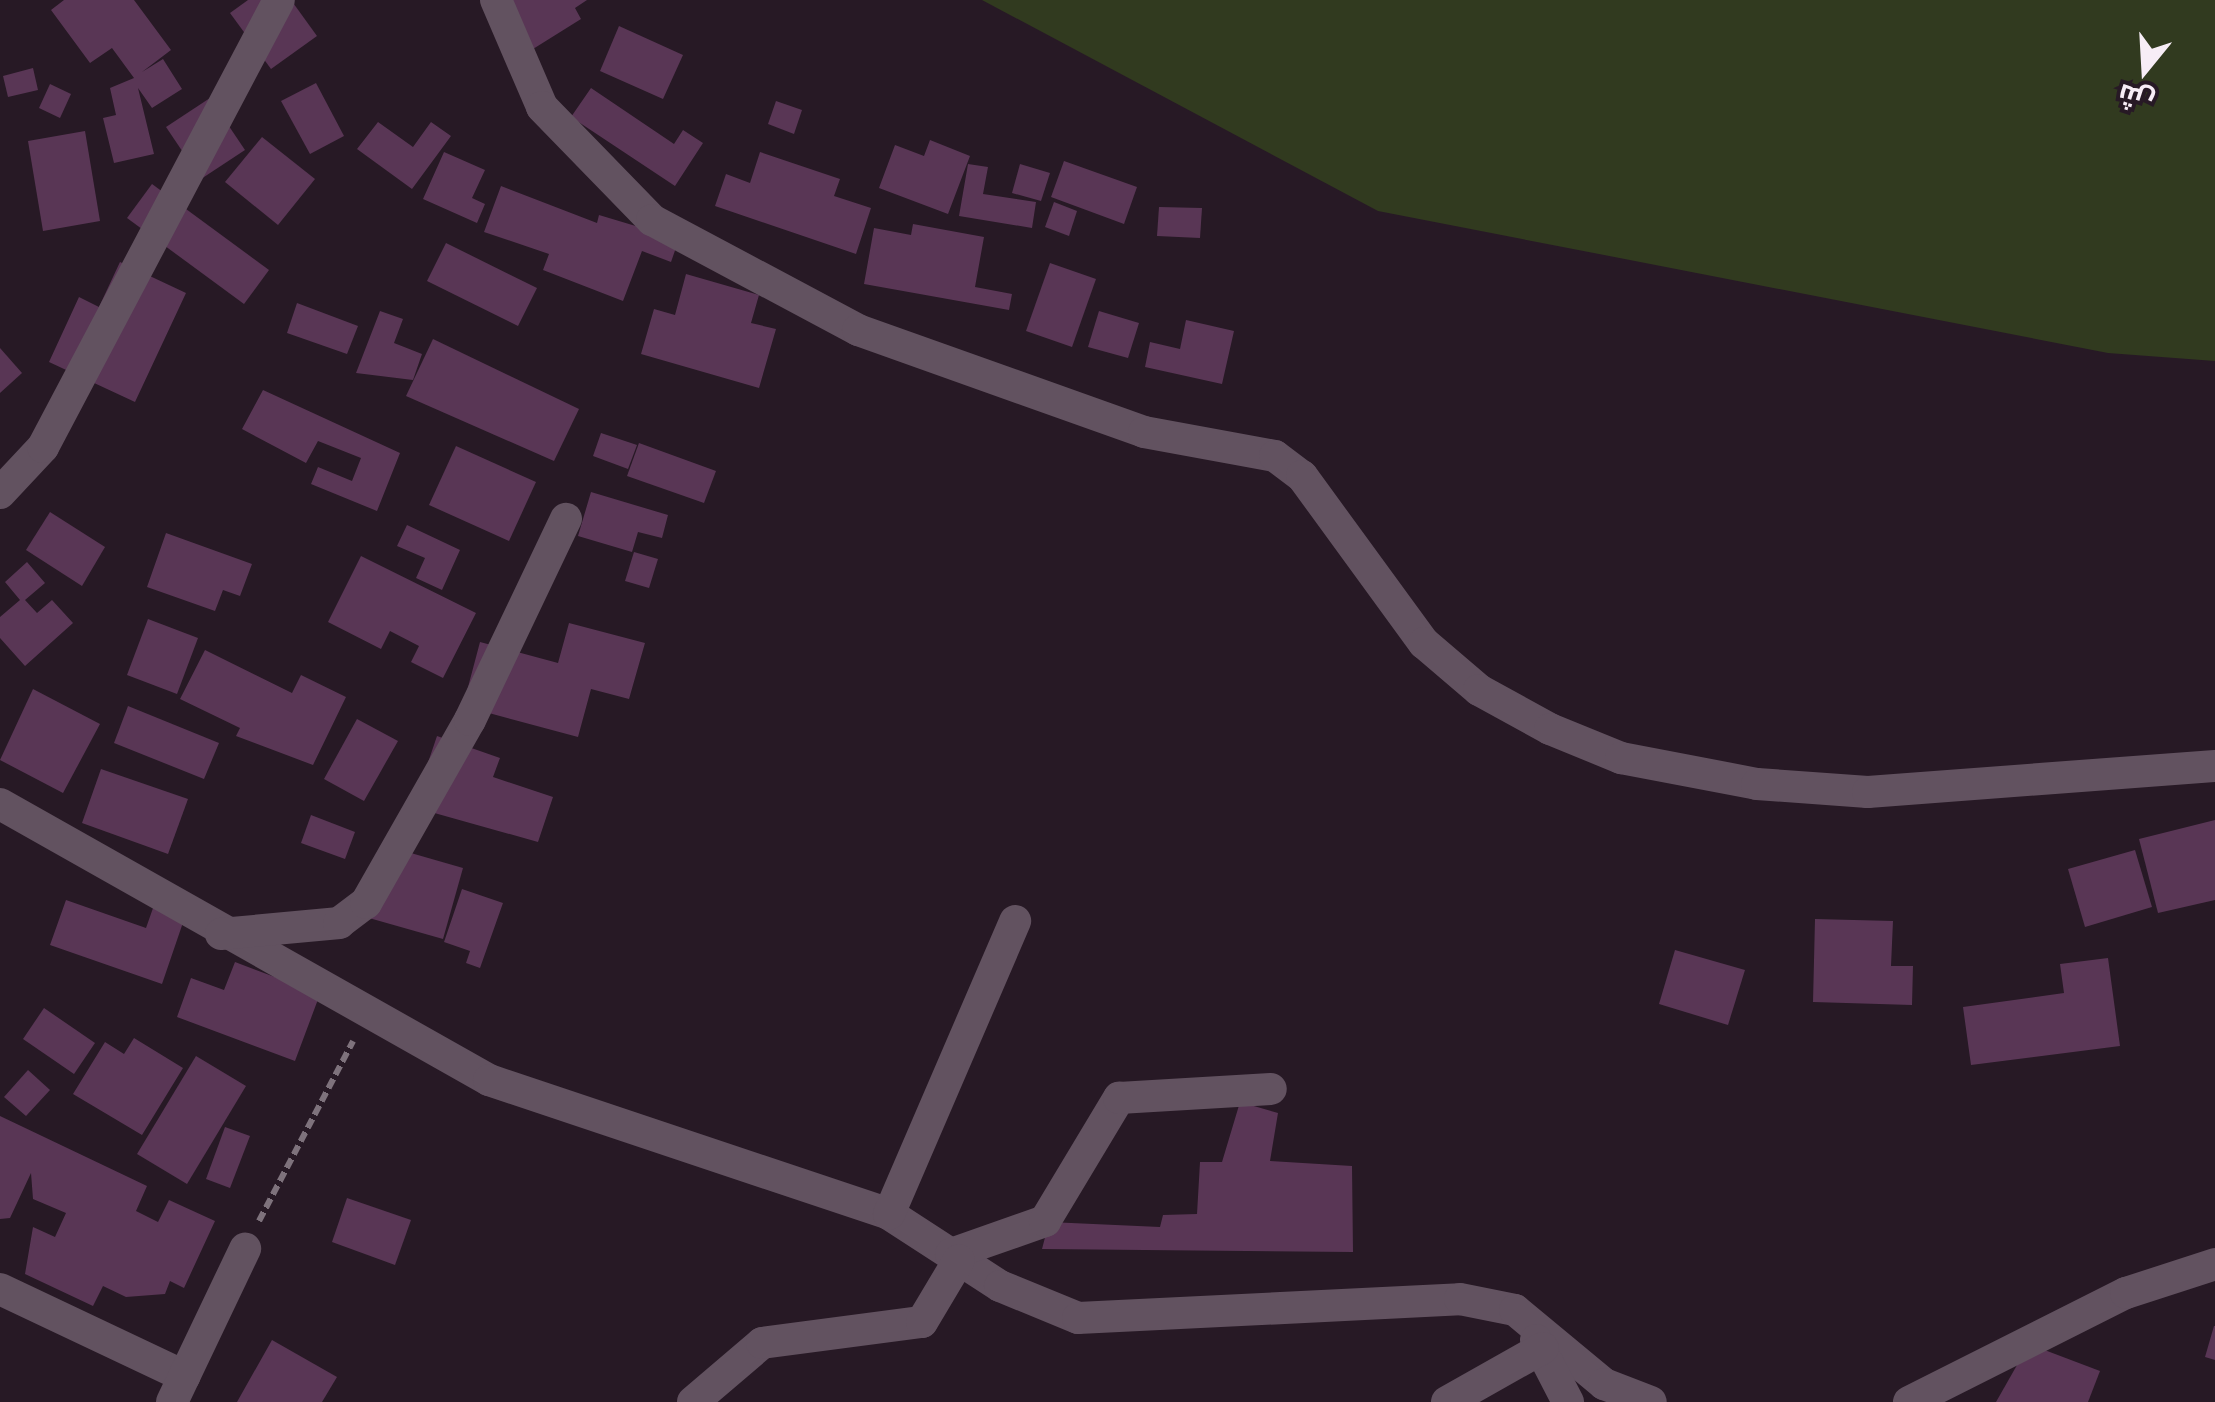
<!DOCTYPE html>
<meta charset="utf-8">
<style>
body{margin:0}
#map{position:relative;width:2215px;height:1402px;overflow:hidden;background:#271925;font-family:Figtree,Cairo,sans-serif}
div>[style]{position:absolute}
[style*='--x']{left:calc(var(--x)*1px);top:calc(var(--y)*1px);width:calc(var(--w)*1px);rotate:calc(var(--a)*1deg)}
.green>*{inset:0;background:#313a1f}
.building>*{inset:0;background:#593655}
.path>*{height:6px;margin-top:-3px;transform-origin:0;background:repeating-linear-gradient(90deg,#7e727c 0 10px,transparent 0 15px)}
.street>*{height:32px;margin:-16px;padding:0 16px;transform-origin:16px;border-radius:16px;background:#625260}
span{translate:-50% -50%;white-space:nowrap;text-align:center;line-height:1.15;-webkit-text-stroke:9px #271925;paint-order:stroke}
.north{position:absolute;left:2095px;top:20px;width:100px;height:100px;-webkit-text-stroke:8px #271925;paint-order:stroke;rotate:198deg;font-size:28px;font-weight:700;line-height:40px;text-align:center;color:#f7edf6}
.north::after{content:'';display:block;margin:auto;width:35px;height:45px;background:#f7edf6;clip-path:polygon(50% 0,100% 100%,50% 72%,0 100%)}
</style>
<div id="map">
<div class="green">
<div style="clip-path:polygon(982px 0,2215px 0,2215px 361px,2108px 353px,1378px 211px)"></div>
</div>
<div class="building">
<div style="clip-path:polygon(64px 0,134px 0,171px 50px,142px 72px,163px 59px,182px 89px,152px 108px,138px 88px,154px 154px,114px 163px,103px 118px,116px 115px,110px 88px,134px 78px,112px 48px,90px 63px,51px 10px)"></div>
<div style="clip-path:polygon(248px 0,291px 0,317px 36px,271px 69px,230px 13px)"></div>
<div style="clip-path:polygon(502px 0,587px 0,575px 8px,581px 19px,533px 49px)"></div>
<div style="clip-path:polygon(619px 26px,683px 55px,663px 99px,600px 71px)"></div>
<div style="clip-path:polygon(33px 68px,38px 90px,8px 97px,3px 76px)"></div>
<div style="clip-path:polygon(316px 83px,344px 136px,310px 154px,281px 101px)"></div>
<div style="clip-path:polygon(50px 84px,71px 94px,60px 118px,39px 108px)"></div>
<div style="clip-path:polygon(591px 88px,674px 144px,683px 130px,703px 143px,675px 186px,571px 117px)"></div>
<div style="clip-path:polygon(210px 98px,245px 150px,201px 179px,166px 127px)"></div>
<div style="clip-path:polygon(776px 101px,802px 110px,794px 134px,768px 124px)"></div>
<div style="clip-path:polygon(378px 122px,413px 147px,431px 122px,451px 136px,412px 189px,357px 149px)"></div>
<div style="clip-path:polygon(85px 131px,100px 221px,43px 231px,28px 141px)"></div>
<div style="clip-path:polygon(262px 137px,315px 179px,278px 225px,225px 182px)"></div>
<div style="clip-path:polygon(930px 140px,970px 156px,948px 214px,879px 188px,895px 145px,924px 156px)"></div>
<div style="clip-path:polygon(444px 152px,485px 170px,472px 198px,485px 204px,477px 223px,423px 199px)"></div>
<div style="clip-path:polygon(760px 152px,840px 179px,834px 196px,871px 208px,856px 254px,715px 206px,726px 174px,750px 183px)"></div>
<div style="clip-path:polygon(1064px 161px,1137px 187px,1124px 224px,1051px 197px)"></div>
<div style="clip-path:polygon(968px 164px,988px 167px,983px 194px,1036px 202px,1032px 228px,959px 216px)"></div>
<div style="clip-path:polygon(1020px 164px,1050px 173px,1041px 201px,1012px 193px)"></div>
<div style="clip-path:polygon(152px 184px,269px 270px,244px 304px,127px 218px)"></div>
<div style="clip-path:polygon(501px 186px,597px 223px,599px 215px,679px 239px,671px 262px,642px 251px,623px 301px,543px 270px,549px 254px,484px 232px)"></div>
<div style="clip-path:polygon(1054px 202px,1077px 211px,1069px 236px,1045px 227px)"></div>
<div style="clip-path:polygon(1159px 207px,1202px 208px,1200px 238px,1157px 236px)"></div>
<div style="clip-path:polygon(913px 224px,984px 237px,975px 287px,1012px 294px,1009px 310px,864px 284px,874px 228px,911px 235px)"></div>
<div style="clip-path:polygon(446px 243px,537px 288px,518px 326px,427px 281px)"></div>
<div style="clip-path:polygon(120px 262px,186px 293px,135px 402px,49px 362px,79px 297px,99px 307px)"></div>
<div style="clip-path:polygon(1050px 263px,1096px 279px,1072px 347px,1026px 331px)"></div>
<div style="clip-path:polygon(686px 274px,759px 295px,751px 323px,776px 329px,759px 388px,641px 354px,654px 309px,675px 315px)"></div>
<div style="clip-path:polygon(297px 303px,358px 326px,347px 354px,287px 333px)"></div>
<div style="clip-path:polygon(380px 311px,403px 319px,394px 343px,422px 354px,413px 380px,356px 373px)"></div>
<div style="clip-path:polygon(1099px 311px,1139px 323px,1128px 358px,1088px 347px)"></div>
<div style="clip-path:polygon(1186px 320px,1234px 331px,1222px 384px,1145px 367px,1150px 342px,1180px 349px)"></div>
<div style="clip-path:polygon(433px 339px,579px 409px,554px 461px,406px 396px)"></div>
<div style="clip-path:polygon(0 348px,22px 373px,0 393px)"></div>
<div style="clip-path:polygon(263px 390px,400px 453px,377px 511px,311px 484px,318px 467px,352px 481px,361px 458px,318px 441px,306px 463px,242px 429px)"></div>
<div style="clip-path:polygon(601px 433px,637px 445px,628px 469px,593px 456px)"></div>
<div style="clip-path:polygon(639px 443px,716px 471px,704px 503px,627px 476px)"></div>
<div style="clip-path:polygon(456px 446px,536px 482px,509px 541px,429px 505px)"></div>
<div style="clip-path:polygon(591px 492px,668px 515px,662px 538px,638px 532px,632px 552px,578px 536px)"></div>
<div style="clip-path:polygon(50px 512px,105px 547px,82px 586px,26px 550px)"></div>
<div style="clip-path:polygon(407px 525px,460px 550px,442px 590px,416px 578px,425px 558px,397px 546px)"></div>
<div style="clip-path:polygon(166px 533px,252px 564px,240px 596px,223px 590px,215px 611px,147px 587px)"></div>
<div style="clip-path:polygon(634px 552px,658px 559px,649px 588px,625px 581px)"></div>
<div style="clip-path:polygon(361px 556px,476px 613px,443px 678px,411px 662px,419px 646px,390px 631px,381px 649px,328px 622px)"></div>
<div style="clip-path:polygon(27px 562px,45px 583px,25px 600px,37px 613px,52px 600px,73px 623px,25px 666px,0 638px,0 617px,20px 600px,5px 582px)"></div>
<div style="clip-path:polygon(148px 619px,198px 638px,177px 694px,127px 675px)"></div>
<div style="clip-path:polygon(569px 623px,645px 643px,629px 699px,591px 689px,578px 737px,463px 706px,480px 642px,558px 663px)"></div>
<div style="clip-path:polygon(205px 650px,292px 693px,301px 675px,346px 697px,313px 765px,236px 736px,240px 728px,180px 699px)"></div>
<div style="clip-path:polygon(33px 689px,100px 724px,63px 793px,0 760px)"></div>
<div style="clip-path:polygon(128px 706px,219px 743px,204px 779px,114px 743px)"></div>
<div style="clip-path:polygon(357px 719px,398px 741px,364px 801px,324px 779px)"></div>
<div style="clip-path:polygon(437px 736px,500px 758px,493px 777px,553px 797px,538px 842px,413px 807px)"></div>
<div style="clip-path:polygon(101px 769px,188px 799px,168px 854px,82px 823px)"></div>
<div style="clip-path:polygon(311px 815px,355px 832px,345px 859px,301px 843px)"></div>
<div style="clip-path:polygon(2215px 820px,2215px 900px,2158px 913px,2139px 839px)"></div>
<div style="clip-path:polygon(390px 847px,463px 868px,443px 939px,369px 918px)"></div>
<div style="clip-path:polygon(2135px 850px,2152px 907px,2085px 927px,2068px 869px)"></div>
<div style="clip-path:polygon(462px 889px,503px 903px,480px 968px,466px 963px,470px 951px,444px 942px)"></div>
<div style="clip-path:polygon(159px 891px,190px 902px,162px 984px,50px 945px,66px 900px,146px 928px)"></div>
<div style="clip-path:polygon(1815px 919px,1893px 921px,1891px 966px,1913px 966px,1912px 1005px,1813px 1002px)"></div>
<div style="clip-path:polygon(1675px 950px,1745px 970px,1728px 1025px,1659px 1004px)"></div>
<div style="clip-path:polygon(2108px 958px,2120px 1046px,1971px 1065px,1963px 1007px,2064px 993px,2060px 964px)"></div>
<div style="clip-path:polygon(235px 962px,320px 994px,295px 1061px,177px 1017px,191px 978px,224px 990px)"></div>
<div style="clip-path:polygon(44px 1008px,95px 1043px,74px 1074px,23px 1039px)"></div>
<div style="clip-path:polygon(134px 1038px,183px 1068px,142px 1135px,73px 1094px,105px 1042px,124px 1054px)"></div>
<div style="clip-path:polygon(196px 1056px,246px 1086px,187px 1184px,137px 1154px)"></div>
<div style="clip-path:polygon(28px 1070px,50px 1090px,26px 1116px,4px 1097px)"></div>
<div style="clip-path:polygon(1240px 1102px,1278px 1113px,1270px 1161px,1352px 1166px,1353px 1252px,1042px 1249px,1049px 1222px,1160px 1227px,1163px 1215px,1197px 1214px,1200px 1162px,1222px 1162px)"></div>
<div style="clip-path:polygon(0 1116px,147px 1186px,136px 1211px,158px 1222px,169px 1200px,215px 1221px,184px 1288px,170px 1281px,165px 1294px,126px 1297px,103px 1286px,93px 1306px,25px 1274px,33px 1227px,55px 1237px,66px 1213px,33px 1199px,31px 1173px,10px 1218px,0 1219px)"></div>
<div style="clip-path:polygon(225px 1127px,250px 1136px,230px 1188px,206px 1179px)"></div>
<div style="clip-path:polygon(347px 1198px,411px 1220px,395px 1265px,332px 1242px)"></div>
<div style="clip-path:polygon(2214px 1326px,2215px 1326px,2215px 1360px,2205px 1357px)"></div>
<div style="clip-path:polygon(272px 1340px,337px 1377px,322px 1402px,237px 1402px)"></div>
<div style="clip-path:polygon(2029px 1344px,2100px 1371px,2088px 1402px,1996px 1402px)"></div>
</div>
<div class="path">
<div style="--x:259;--y:1221;--w:203;--a:-62.4"></div>
</div>
<div class="street">
<div style="--x:496;--y:0;--w:116;--a:66.7"></div>
<div style="--x:542;--y:107;--w:158;--a:45.8"></div>
<div style="--x:652;--y:220;--w:234;--a:28.1"></div>
<div style="--x:858;--y:330;--w:304;--a:19.6"></div>
<div style="--x:1144;--y:432;--w:133;--a:10.4"></div>
<div style="--x:1275;--y:456;--w:34;--a:37"></div>
<div style="--x:1302;--y:476;--w:207;--a:53.9"></div>
<div style="--x:1424;--y:643;--w:72;--a:40.5"></div>
<div style="--x:1479;--y:690;--w:81;--a:28.8"></div>
<div style="--x:1550;--y:729;--w:77;--a:22.2"></div>
<div style="--x:1621;--y:758;--w:138;--a:10.8"></div>
<div style="--x:1757;--y:784;--w:111;--a:4.1"></div>
<div style="--x:1868;--y:792;--w:348;--a:-4.3"></div>
<div style="--x:0;--y:493;--w:63;--a:-46.9"></div>
<div style="--x:43;--y:447;--w:505;--a:-62.17"></div>
<div style="--x:0;--y:804;--w:562;--a:29.44"></div>
<div style="--x:489;--y:1080;--w:422;--a:18.5"></div>
<div style="--x:889;--y:1214;--w:132;--a:33"></div>
<div style="--x:1000;--y:1286;--w:84;--a:22.3"></div>
<div style="--x:1078;--y:1318;--w:382;--a:-2.8"></div>
<div style="--x:1460;--y:1299;--w:56;--a:11.3"></div>
<div style="--x:1515;--y:1310;--w:116;--a:39.7"></div>
<div style="--x:1604;--y:1384;--w:50;--a:21"></div>
<div style="--x:221;--y:934;--w:119;--a:-5.3"></div>
<div style="--x:339;--y:923;--w:34;--a:-37"></div>
<div style="--x:366;--y:903;--w:210;--a:-60.4"></div>
<div style="--x:470;--y:720;--w:223;--a:-64.5"></div>
<div style="--x:889;--y:1214;--w:319;--a:-66.7"></div>
<div style="--x:951;--y:1254;--w:100;--a:-19.3"></div>
<div style="--x:1045;--y:1221;--w:144;--a:-59"></div>
<div style="--x:1119;--y:1098;--w:152;--a:-3.4"></div>
<div style="--x:0;--y:1289;--w:204;--a:25.3"></div>
<div style="--x:1536;--y:1340;--w:70;--a:62.7"></div>
<div style="--x:172;--y:1402;--w:170;--a:-64.5"></div>
<div style="--x:693;--y:1402;--w:91;--a:-40.5"></div>
<div style="--x:762;--y:1343;--w:161;--a:-7.5"></div>
<div style="--x:922;--y:1322;--w:72;--a:-59.2"></div>
<div style="--x:1447;--y:1402;--w:110;--a:-29.4"></div>
<div style="--x:1909;--y:1402;--w:243;--a:-26.7"></div>
<div style="--x:2126;--y:1293;--w:94;--a:-18"></div>
</div>
<div class="north">ش</div>
</div>
